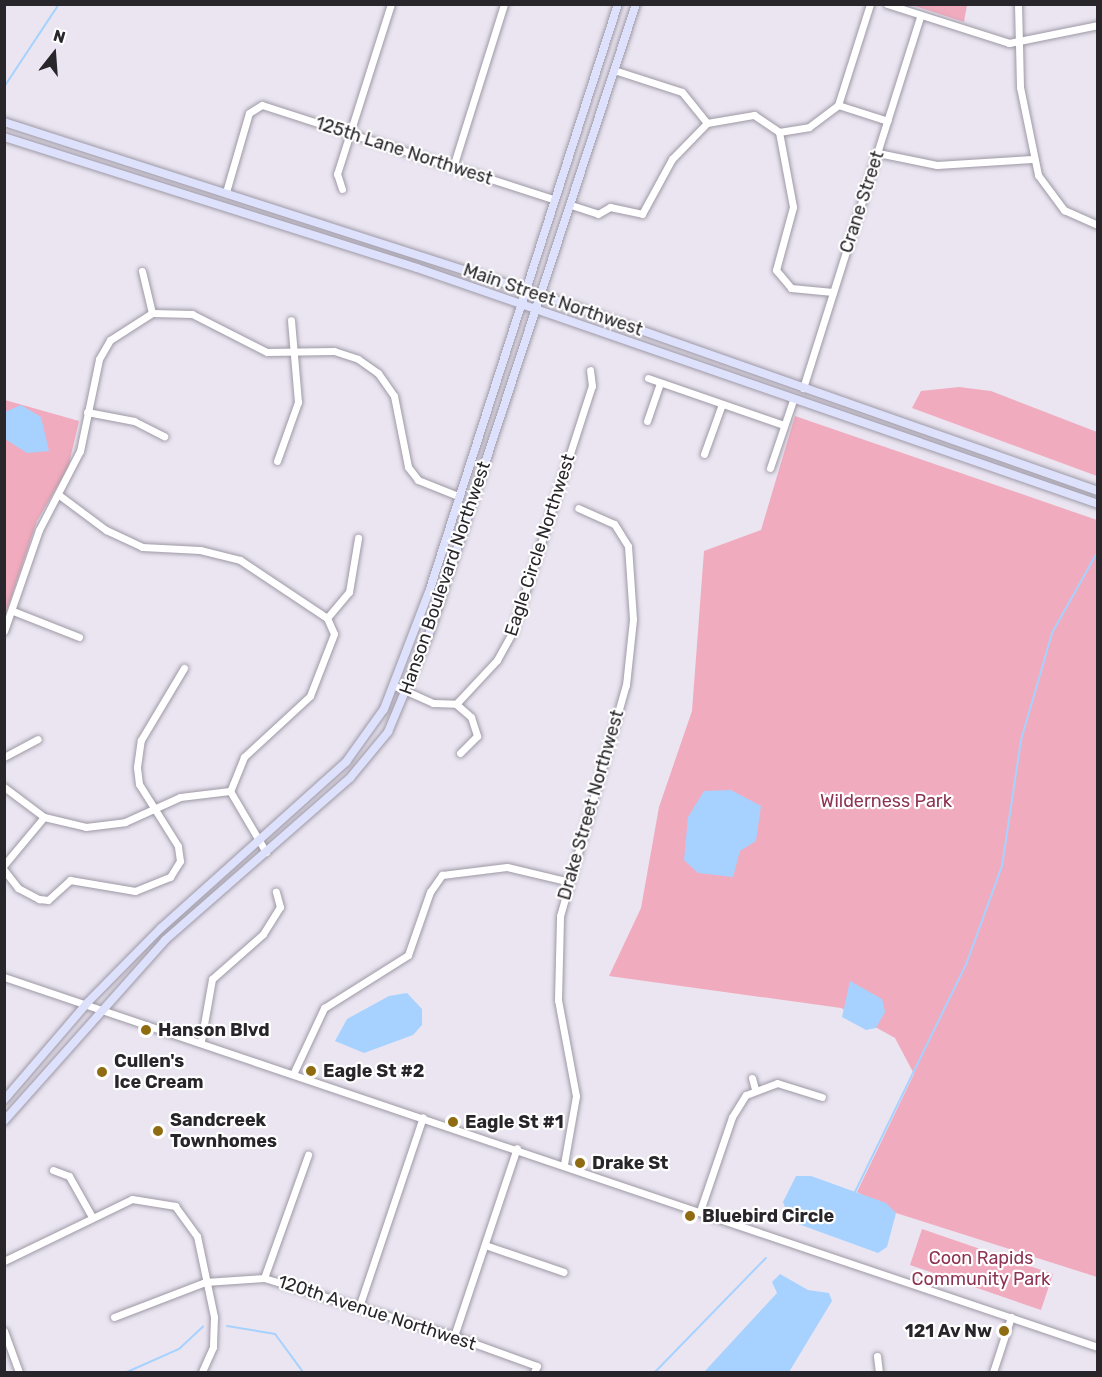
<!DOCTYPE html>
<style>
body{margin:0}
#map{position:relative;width:1102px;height:1377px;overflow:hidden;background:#eae5f1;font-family:Rubik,sans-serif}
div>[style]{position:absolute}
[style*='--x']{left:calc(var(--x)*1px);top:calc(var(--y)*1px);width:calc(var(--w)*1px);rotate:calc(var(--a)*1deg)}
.green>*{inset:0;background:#f1abbe}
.water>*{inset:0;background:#a7d2ff}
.stream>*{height:2px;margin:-1px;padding:0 1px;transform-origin:1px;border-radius:1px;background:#a7d2ff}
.roads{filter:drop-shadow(0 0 2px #9e99a5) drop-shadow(0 0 2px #9e99a5)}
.minor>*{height:7px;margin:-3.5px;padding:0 3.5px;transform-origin:3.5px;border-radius:3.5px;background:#fff}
.major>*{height:8px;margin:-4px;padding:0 4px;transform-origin:4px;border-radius:4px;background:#dde1fb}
.dots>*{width:16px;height:16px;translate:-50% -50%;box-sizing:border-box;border:3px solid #fff;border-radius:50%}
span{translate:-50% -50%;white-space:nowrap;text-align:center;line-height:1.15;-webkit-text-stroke:4.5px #fff;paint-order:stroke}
.street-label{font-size:18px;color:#28262a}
.park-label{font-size:18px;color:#8e3353}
.poi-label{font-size:18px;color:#28262a;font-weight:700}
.left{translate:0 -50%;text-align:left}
.right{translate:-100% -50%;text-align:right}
.frame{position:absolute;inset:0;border:6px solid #28262a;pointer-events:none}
.north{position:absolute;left:24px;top:24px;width:60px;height:60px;-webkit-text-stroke:4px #fff;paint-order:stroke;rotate:17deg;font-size:16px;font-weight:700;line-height:24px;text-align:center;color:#28262a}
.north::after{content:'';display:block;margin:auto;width:21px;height:27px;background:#28262a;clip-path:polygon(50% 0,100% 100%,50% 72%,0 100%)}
</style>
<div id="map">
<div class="green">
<div style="clip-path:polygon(912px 5px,967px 5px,964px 22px)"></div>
<div style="clip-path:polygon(959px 387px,991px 391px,1097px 432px,1097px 476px,912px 408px,921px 391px)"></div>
<div style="clip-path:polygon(5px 400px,79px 421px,68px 468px,37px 521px,5px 616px)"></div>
<div style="clip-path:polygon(795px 416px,1097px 520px,1097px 1277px,896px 1213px,857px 1192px,914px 1074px,895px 1038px,841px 1008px,609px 976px,641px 908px,659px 807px,692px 711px,704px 551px,761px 530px)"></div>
<div style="clip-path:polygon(922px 1229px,1053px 1274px,1041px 1310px,910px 1265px)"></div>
</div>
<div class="water">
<div style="clip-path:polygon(21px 405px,41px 417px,49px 451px,27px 453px,5px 439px,5px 412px)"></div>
<div style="clip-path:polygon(731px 790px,761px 806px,756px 841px,740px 851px,733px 877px,698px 873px,684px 860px,688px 817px,704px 791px)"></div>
<div style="clip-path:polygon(850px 981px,882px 999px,885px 1012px,876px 1028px,866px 1030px,842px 1017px)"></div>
<div style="clip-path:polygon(407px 993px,422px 1009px,422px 1025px,413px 1035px,364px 1053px,335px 1041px,347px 1019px,389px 996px)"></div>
<div style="clip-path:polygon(796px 1176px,811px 1176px,886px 1203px,896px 1213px,887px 1247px,878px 1253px,790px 1221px,783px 1202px)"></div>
<div style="clip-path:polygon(780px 1274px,808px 1290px,829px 1293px,832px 1301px,789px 1372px,704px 1372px,777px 1293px,772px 1282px)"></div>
</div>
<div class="stream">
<div style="--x:4;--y:87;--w:100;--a:-56.5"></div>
<div style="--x:854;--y:1194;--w:258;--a:-64"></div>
<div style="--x:967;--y:962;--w:102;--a:-70"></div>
<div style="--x:1002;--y:866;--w:127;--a:-81.4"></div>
<div style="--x:1021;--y:740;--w:111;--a:-73.8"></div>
<div style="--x:1052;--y:633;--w:94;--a:-60.7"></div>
<div style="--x:227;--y:1326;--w:49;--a:9.5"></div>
<div style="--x:275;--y:1334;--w:47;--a:53.6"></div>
<div style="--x:127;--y:1372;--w:57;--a:-23.9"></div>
<div style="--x:179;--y:1349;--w:33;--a:-43"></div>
<div style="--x:655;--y:1372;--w:159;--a:-45.8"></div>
</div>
<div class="roads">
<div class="minor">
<div style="--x:887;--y:4;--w:128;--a:17.7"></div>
<div style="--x:1009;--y:43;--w:91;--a:-11.4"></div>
<div style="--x:1018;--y:4;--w:83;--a:88.6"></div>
<div style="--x:1020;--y:87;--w:90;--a:78.4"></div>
<div style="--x:1038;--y:175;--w:44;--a:53.4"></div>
<div style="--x:1064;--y:210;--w:37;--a:24"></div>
<div style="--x:614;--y:70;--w:71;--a:17.9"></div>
<div style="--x:682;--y:92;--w:40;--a:51"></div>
<div style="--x:707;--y:123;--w:48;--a:-9.7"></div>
<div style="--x:754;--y:115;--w:30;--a:34"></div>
<div style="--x:779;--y:132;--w:30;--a:-9"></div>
<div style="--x:809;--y:127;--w:36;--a:-37"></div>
<div style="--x:838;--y:105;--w:52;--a:17.7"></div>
<div style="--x:838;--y:105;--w:106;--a:-72.4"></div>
<div style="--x:779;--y:132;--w:76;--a:79.4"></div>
<div style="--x:793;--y:207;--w:65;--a:105.1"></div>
<div style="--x:776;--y:270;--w:23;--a:50"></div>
<div style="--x:791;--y:288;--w:42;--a:5.4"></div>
<div style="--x:878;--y:153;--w:60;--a:11.5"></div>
<div style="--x:937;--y:165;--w:95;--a:-3.6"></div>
<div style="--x:453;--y:167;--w:171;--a:-72.6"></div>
<div style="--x:342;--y:189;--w:16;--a:-108"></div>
<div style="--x:337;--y:174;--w:178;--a:-72.4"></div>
<div style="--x:226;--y:192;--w:82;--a:-73.8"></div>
<div style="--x:249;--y:113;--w:15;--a:-32"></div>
<div style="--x:262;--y:105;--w:306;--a:17.9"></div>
<div style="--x:571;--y:205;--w:28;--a:18"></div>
<div style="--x:598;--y:214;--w:14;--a:-30"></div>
<div style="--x:610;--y:207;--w:33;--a:12"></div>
<div style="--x:642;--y:214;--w:63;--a:-61.4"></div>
<div style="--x:672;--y:159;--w:50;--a:-45.8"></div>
<div style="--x:142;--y:271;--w:43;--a:76.6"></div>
<div style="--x:648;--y:378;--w:144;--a:19.1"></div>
<div style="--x:803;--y:388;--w:390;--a:-72.5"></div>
<div style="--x:87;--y:412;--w:48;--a:10.8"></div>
<div style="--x:134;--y:421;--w:34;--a:27"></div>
<div style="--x:647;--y:421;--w:40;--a:-71.1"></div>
<div style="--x:704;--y:454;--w:53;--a:-70.2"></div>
<div style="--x:277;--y:461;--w:63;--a:-70.4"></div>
<div style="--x:298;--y:402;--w:82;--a:-94.9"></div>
<div style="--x:770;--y:468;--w:72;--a:-71.3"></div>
<div style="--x:59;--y:495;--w:59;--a:36.7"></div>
<div style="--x:106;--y:530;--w:40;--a:25"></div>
<div style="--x:142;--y:547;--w:58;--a:3"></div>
<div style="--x:200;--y:550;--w:41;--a:14"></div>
<div style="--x:240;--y:560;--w:105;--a:33.7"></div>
<div style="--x:327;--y:618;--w:17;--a:66"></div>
<div style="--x:334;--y:634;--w:66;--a:111.2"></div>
<div style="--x:310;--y:696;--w:90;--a:137.3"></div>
<div style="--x:244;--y:757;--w:37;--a:112"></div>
<div style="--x:230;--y:791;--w:71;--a:59.5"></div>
<div style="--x:13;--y:611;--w:71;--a:21.5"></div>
<div style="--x:327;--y:618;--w:34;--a:-50"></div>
<div style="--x:349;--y:592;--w:55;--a:-80.5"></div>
<div style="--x:4;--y:631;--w:107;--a:-70.9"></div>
<div style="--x:39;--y:530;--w:89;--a:-62.6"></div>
<div style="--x:80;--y:451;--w:94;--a:-78.3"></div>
<div style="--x:99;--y:359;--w:22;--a:-60"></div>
<div style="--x:110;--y:340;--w:50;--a:-32.7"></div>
<div style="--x:152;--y:313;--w:40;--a:1.4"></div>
<div style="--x:192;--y:314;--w:84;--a:26.9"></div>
<div style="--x:267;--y:352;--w:67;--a:-0.9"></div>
<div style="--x:334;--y:351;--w:25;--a:18"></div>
<div style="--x:358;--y:359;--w:24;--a:35"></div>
<div style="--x:378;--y:373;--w:28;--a:55"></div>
<div style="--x:394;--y:396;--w:72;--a:78.8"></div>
<div style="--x:408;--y:467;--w:16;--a:52"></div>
<div style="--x:418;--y:480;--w:43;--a:21.8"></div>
<div style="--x:395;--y:686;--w:42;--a:24.1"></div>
<div style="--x:433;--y:703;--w:23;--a:2"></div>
<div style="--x:456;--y:704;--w:20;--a:41"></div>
<div style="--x:471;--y:717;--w:20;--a:72"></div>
<div style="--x:477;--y:736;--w:24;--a:135"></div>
<div style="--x:456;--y:704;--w:60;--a:-47"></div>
<div style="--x:497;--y:660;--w:31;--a:-61"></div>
<div style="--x:512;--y:633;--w:260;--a:-72.1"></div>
<div style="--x:592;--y:386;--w:16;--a:-97"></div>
<div style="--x:4;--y:757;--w:38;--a:-28"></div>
<div style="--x:4;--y:787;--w:50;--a:36.9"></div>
<div style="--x:44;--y:817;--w:43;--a:13.4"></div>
<div style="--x:86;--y:827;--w:39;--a:-7"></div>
<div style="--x:125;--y:822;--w:60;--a:-24.4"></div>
<div style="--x:180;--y:797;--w:50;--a:-6.8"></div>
<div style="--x:4;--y:865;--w:62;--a:-50.2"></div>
<div style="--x:4;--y:870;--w:23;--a:52"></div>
<div style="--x:18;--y:888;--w:24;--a:28"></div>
<div style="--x:39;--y:899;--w:9;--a:6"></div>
<div style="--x:48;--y:900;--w:30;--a:-42"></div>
<div style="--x:70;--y:880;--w:66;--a:9.6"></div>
<div style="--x:135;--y:891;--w:38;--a:-22"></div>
<div style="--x:170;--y:877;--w:19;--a:-58"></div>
<div style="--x:180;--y:861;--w:15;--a:-98"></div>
<div style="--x:178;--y:846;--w:73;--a:-122.2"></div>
<div style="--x:139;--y:784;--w:17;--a:-97"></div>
<div style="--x:137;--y:767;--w:27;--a:-82"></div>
<div style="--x:141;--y:740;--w:84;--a:-59.2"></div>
<div style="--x:4;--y:977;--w:1155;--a:18.69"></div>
<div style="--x:201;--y:1041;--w:63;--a:-79.9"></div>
<div style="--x:212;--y:979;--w:68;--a:-41.4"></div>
<div style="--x:263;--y:934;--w:32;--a:-58"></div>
<div style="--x:280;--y:907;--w:16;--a:-105"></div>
<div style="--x:294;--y:1072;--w:71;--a:-64.9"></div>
<div style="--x:324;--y:1008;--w:99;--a:-32.2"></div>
<div style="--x:408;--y:955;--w:67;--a:-70.8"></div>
<div style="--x:430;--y:892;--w:21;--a:-55"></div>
<div style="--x:442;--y:875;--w:65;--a:-7"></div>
<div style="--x:507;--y:867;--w:61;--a:13.3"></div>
<div style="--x:752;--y:1078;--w:11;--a:75"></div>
<div style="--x:564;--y:1164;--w:69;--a:-80"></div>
<div style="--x:576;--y:1096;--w:98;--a:-100.6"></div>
<div style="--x:558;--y:1000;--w:84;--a:-88.6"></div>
<div style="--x:560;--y:916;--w:240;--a:-74.1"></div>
<div style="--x:626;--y:685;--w:66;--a:-83.9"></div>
<div style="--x:633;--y:619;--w:73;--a:-93.9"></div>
<div style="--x:628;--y:546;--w:26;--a:-122"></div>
<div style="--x:614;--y:524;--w:39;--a:-156"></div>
<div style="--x:53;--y:1170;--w:17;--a:21"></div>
<div style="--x:69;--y:1176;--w:45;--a:60.6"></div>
<div style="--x:700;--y:1211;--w:99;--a:-71.2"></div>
<div style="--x:732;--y:1117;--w:26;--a:-58"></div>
<div style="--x:746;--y:1095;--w:33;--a:-21"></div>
<div style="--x:777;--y:1083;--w:47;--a:17.3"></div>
<div style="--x:485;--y:1245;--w:83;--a:18.9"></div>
<div style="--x:4;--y:1261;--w:142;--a:-25.8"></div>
<div style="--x:132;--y:1199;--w:44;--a:9.2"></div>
<div style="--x:175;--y:1206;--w:37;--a:54"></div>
<div style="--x:197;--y:1236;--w:83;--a:78.1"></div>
<div style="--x:214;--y:1317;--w:30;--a:92"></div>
<div style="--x:213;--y:1347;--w:27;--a:114"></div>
<div style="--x:264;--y:1278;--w:131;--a:-70.3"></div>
<div style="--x:360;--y:1304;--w:197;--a:-71.4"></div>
<div style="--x:114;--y:1317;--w:97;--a:-21"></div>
<div style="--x:205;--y:1282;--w:59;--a:-3.9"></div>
<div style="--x:264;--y:1278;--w:199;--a:17"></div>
<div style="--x:454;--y:1336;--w:88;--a:19.9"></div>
<div style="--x:537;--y:1366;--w:7;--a:117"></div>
<div style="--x:4;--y:1331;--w:44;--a:69.9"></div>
<div style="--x:454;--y:1336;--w:198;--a:-71.5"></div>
<div style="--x:877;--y:1356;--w:16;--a:83"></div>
<div style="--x:993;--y:1372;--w:58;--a:-71.9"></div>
</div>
<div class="major">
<div style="--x:4;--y:122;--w:564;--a:17.86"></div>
<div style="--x:541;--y:295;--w:590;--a:19.39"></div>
<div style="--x:4;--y:137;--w:433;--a:17.6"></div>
<div style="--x:417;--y:268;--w:721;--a:19.11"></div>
<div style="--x:4;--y:1100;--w:128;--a:-49.4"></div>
<div style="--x:87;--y:1003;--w:105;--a:-45.4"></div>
<div style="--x:161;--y:928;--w:249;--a:-41.9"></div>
<div style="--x:346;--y:762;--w:65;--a:-54.4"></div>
<div style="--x:384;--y:709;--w:125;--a:-69"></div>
<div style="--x:429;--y:592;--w:618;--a:-72.18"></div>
<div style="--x:4;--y:1121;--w:242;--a:-48.3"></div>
<div style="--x:165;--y:940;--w:246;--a:-41.2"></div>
<div style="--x:350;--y:778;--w:60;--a:-50.4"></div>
<div style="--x:388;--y:732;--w:106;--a:-67.3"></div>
<div style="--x:429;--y:634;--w:663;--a:-71.81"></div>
</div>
</div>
<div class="dots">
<div style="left:146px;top:1030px;background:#8f6c11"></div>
<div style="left:311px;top:1071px;background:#8f6c11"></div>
<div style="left:102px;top:1072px;background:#8f6c11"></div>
<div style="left:453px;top:1122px;background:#8f6c11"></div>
<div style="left:158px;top:1131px;background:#8f6c11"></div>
<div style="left:580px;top:1163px;background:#8f6c11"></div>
<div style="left:690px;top:1216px;background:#8f6c11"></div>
<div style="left:1004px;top:1331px;background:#8f6c11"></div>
</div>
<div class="street-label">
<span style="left:404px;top:151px;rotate:18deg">125th Lane Northwest</span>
<span style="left:862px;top:202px;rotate:-72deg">Crane Street</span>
<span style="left:553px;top:300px;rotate:19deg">Main Street Northwest</span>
<span style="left:540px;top:545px;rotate:-72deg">Eagle Circle Northwest</span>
<span style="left:445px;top:578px;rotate:-71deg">Hanson Boulevard Northwest</span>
<span style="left:591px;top:805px;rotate:-74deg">Drake Street Northwest</span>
<span style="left:377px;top:1313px;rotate:18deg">120th Avenue Northwest</span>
</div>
<div class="park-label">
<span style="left:886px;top:801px">Wilderness Park</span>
<span style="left:981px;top:1269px">Coon Rapids<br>Community Park</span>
</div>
<div class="poi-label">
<span class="left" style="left:158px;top:1030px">Hanson Blvd</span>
<span class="left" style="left:114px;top:1072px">Cullen's<br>Ice Cream</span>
<span class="left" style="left:323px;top:1071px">Eagle St #2</span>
<span class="left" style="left:170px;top:1131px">Sandcreek<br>Townhomes</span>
<span class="left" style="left:465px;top:1122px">Eagle St #1</span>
<span class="left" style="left:592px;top:1163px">Drake St</span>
<span class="left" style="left:702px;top:1216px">Bluebird Circle</span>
<span class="right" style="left:992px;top:1331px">121 Av Nw</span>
</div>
<div class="frame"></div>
<div class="north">N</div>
</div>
